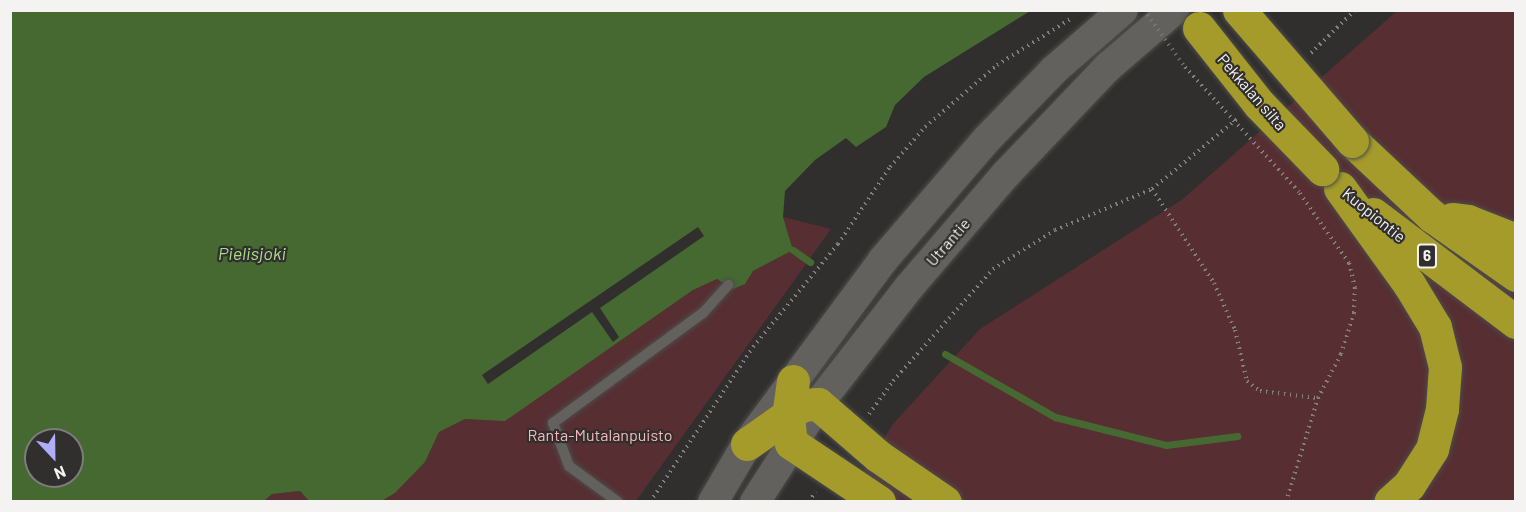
<!DOCTYPE html>
<style>
body{margin:0}
#map{position:relative;width:1526px;height:512px;overflow:hidden;background:#302f2d;font-family:Barlow,sans-serif}
div>[style]{position:absolute}
[style*='--x']{left:calc(var(--x)*1px);top:calc(var(--y)*1px);width:calc(var(--w)*1px);rotate:calc(var(--a)*1deg)}
.green>*{inset:0;background:#572f33}
.water>*{inset:0;background:#456931}
.pier>*{inset:0;background:#302f2d}
.stream>*{height:7px;margin:-3.5px;padding:0 3.5px;transform-origin:3.5px;border-radius:3.5px;background:#456931}
.path>*{height:4px;margin-top:-2px;transform-origin:0;background:repeating-linear-gradient(90deg,#81807e 0 1.5px,transparent 0 6px)}
.roads{filter:drop-shadow(0 0 2px #4d4c4a) drop-shadow(0 0 2px #4d4c4a)}
.service>*{height:10px;margin:-5px;padding:0 5px;transform-origin:5px;border-radius:5px;background:#63615e}
.secondary>*{height:30px;margin:-15px;padding:0 15px;transform-origin:15px;border-radius:15px;background:#63615e}
.motorway>*{height:33px;margin:-16.5px;padding:0 16.5px;transform-origin:16.5px;border-radius:16.5px;background:#a49b2b}
.path-bridge>*{height:4px;margin-top:-2px;transform-origin:0;background:repeating-linear-gradient(90deg,#81807e 0 1.5px,transparent 0 6px)}
.bridges{filter:drop-shadow(0 0 2px #4d4c4a) drop-shadow(0 0 2px #4d4c4a)}
.motorway-bridge>*{height:33px;margin:-16.5px;padding:0 16.5px;transform-origin:16.5px;border-radius:16.5px;background:#a49b2b}
span{translate:-50% -50%;white-space:nowrap;text-align:center;line-height:1.15;-webkit-text-stroke:4.5px #302f2d;paint-order:stroke}
.shield-label span{padding:2px 4px;background:#302f2d;border:2px solid;border-radius:4px;-webkit-text-stroke-width:0}
.shield-label{font-size:15px;color:#f4f3f2;font-weight:700}
.street-label{font-size:16px;color:#f4f3f2}
.park-label{font-size:16px;color:#f7b7bb}
.water-label{font-size:18px;color:#a9de8c;font-style:italic}
.frame{position:absolute;inset:0;border:12px solid #f4f3f2;pointer-events:none}
.north{position:absolute;left:24px;top:428px;width:60px;height:60px;box-sizing:border-box;background:#302f2d;border:2px solid #7e7d7c;border-radius:50%;rotate:158deg;font-size:16px;font-weight:700;line-height:24px;text-align:center;color:#f4f3f2}
.north::after{content:'';display:block;margin:auto;width:21px;height:27px;background:#afaefa;clip-path:polygon(50% 0,100% 100%,50% 72%,0 100%)}
</style>
<div id="map">
<div class="green">
<div style="clip-path:polygon(1397px 11px,1515px 11px,1515px 501px,844px 502px,893px 424px,980px 329px,1183px 199px)"></div>
<div style="clip-path:polygon(783px 217px,831px 229px,636px 501px,380px 502px,395px 493px,425px 462px,439px 432px,465px 419px,505px 420px,693px 290px,717px 279px,728px 285px,745px 284px,753px 271px,793px 250px)"></div>
<div style="clip-path:polygon(300px 491px,309px 501px,263px 502px,272px 494px)"></div>
</div>
<div class="water">
<div style="clip-path:polygon(evenodd,10px 11px,1030px 11px,924px 77px,895px 105px,886px 127px,856px 147px,846px 138px,815px 160px,785px 191px,783px 217px,793px 250px,753px 271px,745px 284px,733px 289px,717px 279px,693px 290px,505px 421px,465px 419px,439px 432px,425px 462px,395px 493px,380px 502px,309px 501px,300px 491px,272px 494px,263px 502px,11px 501px,10px 11px,36px 440px,72px 440px,72px 476px,36px 476px,36px 440px)"></div>
</div>
<div class="pier">
<div style="clip-path:polygon(698px 227px,704px 236px,600px 308px,619px 337px,613px 342px,592px 312px,488px 384px,482px 375px)"></div>
</div>
<div class="stream">
<div style="--x:793;--y:250;--w:21;--a:35"></div>
<div style="--x:945;--y:354;--w:127;--a:29.8"></div>
<div style="--x:1055;--y:417;--w:114;--a:14.2"></div>
<div style="--x:1166;--y:445;--w:72;--a:-7.2"></div>
</div>
<div class="path">
<div style="--x:1311;--y:53;--w:62;--a:-44.3"></div>
<div style="--x:1152;--y:189;--w:113;--a:56.6"></div>
<div style="--x:1214;--y:283;--w:51;--a:65.9"></div>
<div style="--x:1235;--y:330;--w:52;--a:76.8"></div>
<div style="--x:1247;--y:381;--w:16;--a:38"></div>
<div style="--x:1260;--y:391;--w:58;--a:6.9"></div>
<div style="--x:869;--y:414;--w:41;--a:-54"></div>
<div style="--x:893;--y:381;--w:150;--a:-48.2"></div>
<div style="--x:993;--y:269;--w:73;--a:-32.2"></div>
<div style="--x:1055;--y:230;--w:105;--a:-22.9"></div>
<div style="--x:1152;--y:189;--w:112;--a:-39.5"></div>
<div style="--x:650;--y:502;--w:186;--a:-56.4"></div>
<div style="--x:753;--y:347;--w:134;--a:-50.5"></div>
<div style="--x:838;--y:244;--w:93;--a:-56"></div>
<div style="--x:890;--y:167;--w:53;--a:-48.8"></div>
<div style="--x:925;--y:127;--w:95;--a:-40.7"></div>
<div style="--x:997;--y:65;--w:89;--a:-32.1"></div>
<div style="--x:809;--y:502;--w:12;--a:-59"></div>
<div style="--x:1286;--y:502;--w:109;--a:-72.9"></div>
<div style="--x:1318;--y:398;--w:50;--a:-62.4"></div>
<div style="--x:1341;--y:354;--w:43;--a:-72.4"></div>
<div style="--x:1354;--y:313;--w:25;--a:-88"></div>
<div style="--x:1355;--y:288;--w:26;--a:-103"></div>
<div style="--x:1349;--y:263;--w:87;--a:-125.2"></div>
</div>
<div class="roads">
<div class="service">
<div style="--x:618;--y:502;--w:61;--a:-143.7"></div>
<div style="--x:569;--y:466;--w:46;--a:-110.4"></div>
<div style="--x:553;--y:423;--w:186;--a:-36.3"></div>
<div style="--x:703;--y:313;--w:38;--a:-48"></div>
</div>
<div class="secondary">
<div style="--x:713;--y:502;--w:67;--a:-59.6"></div>
<div style="--x:747;--y:444;--w:229;--a:-53.5"></div>
<div style="--x:883;--y:260;--w:160;--a:-49.3"></div>
<div style="--x:987;--y:139;--w:96;--a:-45.8"></div>
<div style="--x:1054;--y:70;--w:91;--a:-41"></div>
<div style="--x:755;--y:502;--w:117;--a:-57.3"></div>
<div style="--x:818;--y:404;--w:148;--a:-52.1"></div>
<div style="--x:909;--y:287;--w:149;--a:-49.4"></div>
<div style="--x:1006;--y:174;--w:149;--a:-46.4"></div>
<div style="--x:1109;--y:66;--w:86;--a:-40.7"></div>
</div>
<div class="motorway">
<div style="--x:1352;--y:141;--w:110;--a:43.2"></div>
<div style="--x:1432;--y:216;--w:103;--a:35.1"></div>
<div style="--x:1340;--y:188;--w:118;--a:54.3"></div>
<div style="--x:1409;--y:284;--w:50;--a:58.8"></div>
<div style="--x:1435;--y:327;--w:41;--a:76"></div>
<div style="--x:1445;--y:367;--w:42;--a:94.1"></div>
<div style="--x:1442;--y:409;--w:41;--a:104"></div>
<div style="--x:1432;--y:449;--w:43;--a:122.6"></div>
<div style="--x:1409;--y:485;--w:25;--a:138"></div>
<div style="--x:1373;--y:214;--w:179;--a:37.1"></div>
<div style="--x:1452;--y:219;--w:16;--a:7"></div>
<div style="--x:1468;--y:221;--w:52;--a:21.6"></div>
<div style="--x:793;--y:381;--w:35;--a:98"></div>
<div style="--x:788;--y:416;--w:27;--a:84"></div>
<div style="--x:791;--y:443;--w:106;--a:33.8"></div>
<div style="--x:747;--y:444;--w:67;--a:-35.3"></div>
<div style="--x:802;--y:405;--w:16;--a:-4"></div>
<div style="--x:818;--y:404;--w:79;--a:40.9"></div>
<div style="--x:878;--y:456;--w:81;--a:34.5"></div>
</div>
</div>
<div class="path-bridge">
<div style="--x:1144;--y:10;--w:70;--a:54.3"></div>
<div style="--x:1185;--y:67;--w:169;--a:47.6"></div>
</div>
<div class="bridges">
<div class="motorway-bridge">
<div style="--x:1239;--y:10;--w:173;--a:49.2"></div>
<div style="--x:1199;--y:28;--w:97;--a:51.7"></div>
<div style="--x:1259;--y:104;--w:91;--a:45.9"></div>
</div>
</div>
<div class="shield-label">
<span style="left:1427px;top:256px">6</span>
</div>
<div class="street-label">
<span style="left:1252px;top:92px;rotate:49deg">Pekkalan silta</span>
<span style="left:1374px;top:215px;rotate:39deg">Kuopiontie</span>
<span style="left:948px;top:242px;rotate:-49deg">Utrantie</span>
</div>
<div class="park-label">
<span style="left:600px;top:435px">Ranta-Mutalanpuisto</span>
</div>
<div class="water-label">
<span style="left:252px;top:253px">Pielisjoki</span>
</div>
<div class="frame"></div>
<div class="north">N</div>
</div>
